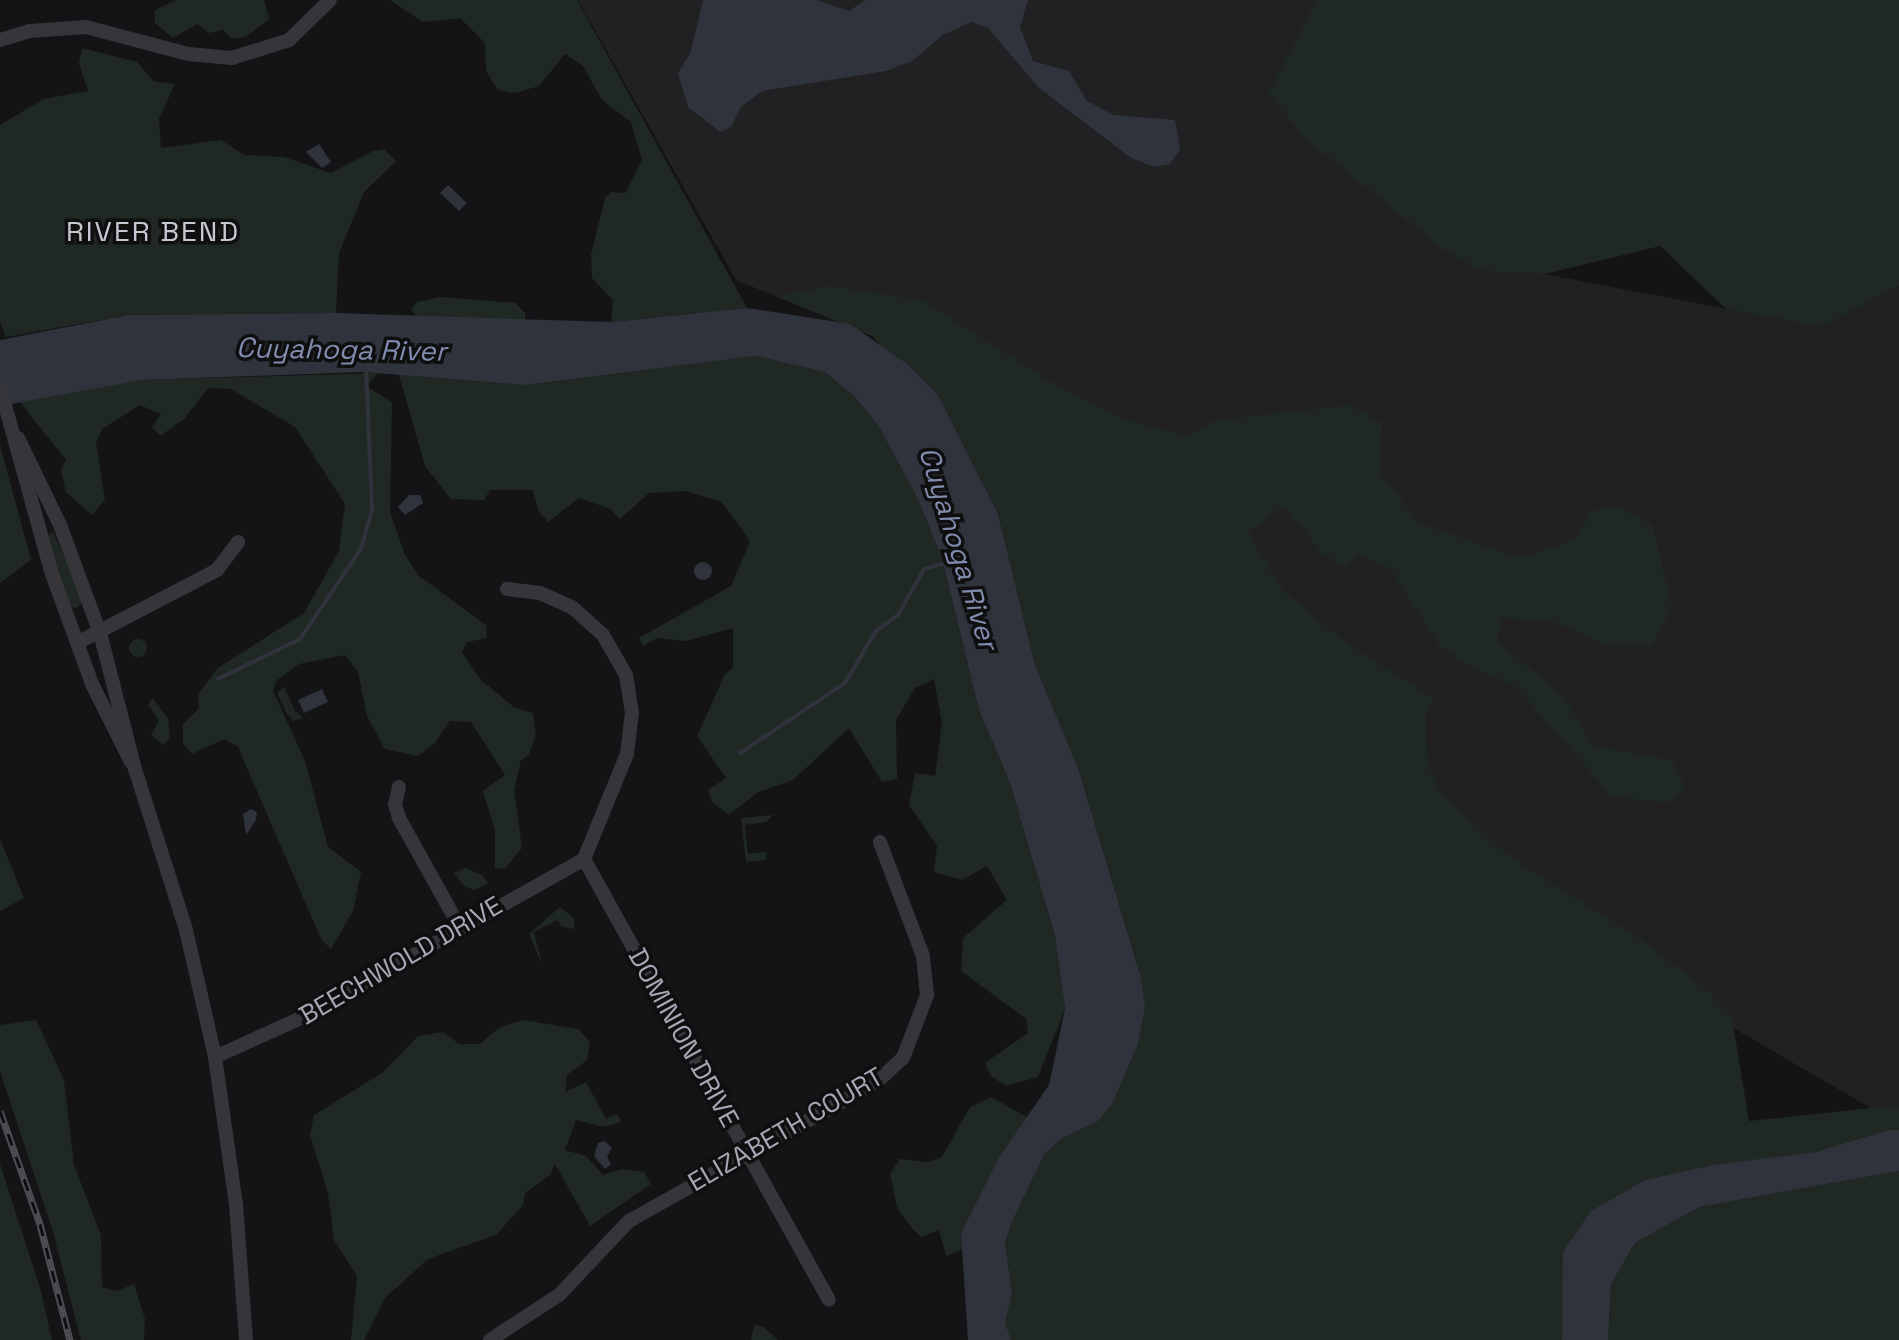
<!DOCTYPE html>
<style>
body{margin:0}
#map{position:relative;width:1899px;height:1340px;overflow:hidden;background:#141416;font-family:"Space Grotesk",sans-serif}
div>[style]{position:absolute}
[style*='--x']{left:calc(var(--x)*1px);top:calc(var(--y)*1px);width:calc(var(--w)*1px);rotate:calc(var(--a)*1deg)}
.built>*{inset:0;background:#212022}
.green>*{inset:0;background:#202824}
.round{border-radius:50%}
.water>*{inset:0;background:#2f333c}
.stream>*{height:4px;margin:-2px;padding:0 2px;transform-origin:2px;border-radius:2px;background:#2f333c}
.street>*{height:14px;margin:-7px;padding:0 7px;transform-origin:7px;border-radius:7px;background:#36353a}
.rail>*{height:7px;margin-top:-3.5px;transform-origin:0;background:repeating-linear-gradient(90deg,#0f0f10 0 12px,#4f4e55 0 24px);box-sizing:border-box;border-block:2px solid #4f4e55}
span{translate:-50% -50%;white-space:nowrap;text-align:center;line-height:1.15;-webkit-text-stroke:7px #0f0f10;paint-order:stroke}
.street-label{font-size:26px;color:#a7a7b5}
.neighbourhood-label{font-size:28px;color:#c7c7d1;letter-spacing:2px}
.water-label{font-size:28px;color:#808bae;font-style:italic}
</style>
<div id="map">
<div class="built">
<div style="clip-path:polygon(578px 0,1349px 0,1486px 263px,1822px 327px,1899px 286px,1899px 1105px,1874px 1110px,1435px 854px,1120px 436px,736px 280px)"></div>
</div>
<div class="green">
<div style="clip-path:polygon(176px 0,264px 0,269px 19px,246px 37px,232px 39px,223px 30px,209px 33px,197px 24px,173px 38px,155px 23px,155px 10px)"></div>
<div style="clip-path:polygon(390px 0,577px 0,747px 308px,611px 322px,613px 300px,592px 278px,591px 255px,605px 198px,611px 192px,625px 193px,642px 160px,631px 122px,602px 100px,583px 66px,565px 54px,539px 86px,515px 93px,498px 90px,486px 71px,485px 43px,460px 18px,423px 22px)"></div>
<div style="clip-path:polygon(1316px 0,1899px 0,1899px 286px,1822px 327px,1726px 309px,1660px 246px,1545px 274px,1483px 271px,1445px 251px,1307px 140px,1268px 94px)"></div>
<div style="clip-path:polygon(82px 48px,137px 62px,153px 81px,175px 84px,159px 118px,161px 148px,221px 140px,244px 155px,284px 157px,331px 173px,373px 151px,384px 149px,396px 161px,364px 192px,339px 253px,336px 313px,129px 315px,6px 337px,0 322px,0 125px,44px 99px,88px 91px,79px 63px)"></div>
<div style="clip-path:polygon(829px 286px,922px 300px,1058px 386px,1124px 419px,1188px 436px,1216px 420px,1351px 405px,1382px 423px,1380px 473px,1420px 523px,1521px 558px,1575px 540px,1591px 511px,1618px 506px,1653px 526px,1672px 608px,1652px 646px,1612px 647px,1551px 621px,1502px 618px,1497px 640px,1564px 697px,1594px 746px,1672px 760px,1685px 787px,1667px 803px,1612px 797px,1514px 685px,1473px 669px,1440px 647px,1390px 569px,1359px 555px,1346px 569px,1321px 553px,1284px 505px,1248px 533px,1284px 591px,1348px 644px,1435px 699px,1426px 713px,1427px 761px,1440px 792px,1511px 857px,1641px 939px,1710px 992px,1732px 1017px,1749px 1121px,1899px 1105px,1899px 1130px,1816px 1152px,1645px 1180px,1562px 1340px,1011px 1340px,1004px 1323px,1012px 1292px,1005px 1243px,1011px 1224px,1044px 1155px,1061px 1139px,1098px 1121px,1141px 978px,1078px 768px,1035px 665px,998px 514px,938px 395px,907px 364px,891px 357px,872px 336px,775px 296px)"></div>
<div style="clip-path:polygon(442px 297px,515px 303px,525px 313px,525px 322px,416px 316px,411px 309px,417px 302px)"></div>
<div style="clip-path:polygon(755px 356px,825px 372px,856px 398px,879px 427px,918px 499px,942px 559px,979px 710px,1010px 783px,1055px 936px,1065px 1009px,1038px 1077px,1006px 1086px,991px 1076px,985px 1063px,1028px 1033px,1026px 1019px,961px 971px,963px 938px,1007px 900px,987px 866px,962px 880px,934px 872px,937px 846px,909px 805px,915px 773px,935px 776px,942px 723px,934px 679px,915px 688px,896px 720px,897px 779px,882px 782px,849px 728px,793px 780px,758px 792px,729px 815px,712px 802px,708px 790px,726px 778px,697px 736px,725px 674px,733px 668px,733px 628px,686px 641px,657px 638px,643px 646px,639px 638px,731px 586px,750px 542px,737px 522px,721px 502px,686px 491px,649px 493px,620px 519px,611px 509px,579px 498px,548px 522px,538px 510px,533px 490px,490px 490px,484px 500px,451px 499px,425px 466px,399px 375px,525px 385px)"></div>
<div style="clip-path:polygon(378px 373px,366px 386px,392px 402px,390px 512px,405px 555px,419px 576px,486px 625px,487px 638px,467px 642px,462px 652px,480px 679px,515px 708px,533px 713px,536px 736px,528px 756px,521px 760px,514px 791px,522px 848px,505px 868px,495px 869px,495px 831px,483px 791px,505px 775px,471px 722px,450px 721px,434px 744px,418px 756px,385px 749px,367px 716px,358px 672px,345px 655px,299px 664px,276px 681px,273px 691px,305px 761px,328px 847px,361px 872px,353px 911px,331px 949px,321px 939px,238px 747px,224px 739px,192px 754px,183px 744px,183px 724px,199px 708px,198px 694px,218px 668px,304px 613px,339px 551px,345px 504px,295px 427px,231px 389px,208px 388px,184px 419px,160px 436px,152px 427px,161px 414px,140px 405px,102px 429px,96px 442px,105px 500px,92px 515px,66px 492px,61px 470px,66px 460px,19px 401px,142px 380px)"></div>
<div style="clip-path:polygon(0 445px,31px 560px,0 583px)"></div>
<div style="clip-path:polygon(53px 532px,84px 601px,77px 608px,71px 607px,46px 537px)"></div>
<div class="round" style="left:129px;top:639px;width:18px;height:18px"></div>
<div style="clip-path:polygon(284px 687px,295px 711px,303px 718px,293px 721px,287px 714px,277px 693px)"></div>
<div style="clip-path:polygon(153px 698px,168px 719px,170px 738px,164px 745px,151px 735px,159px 721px,148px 704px)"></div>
<div style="clip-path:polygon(773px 815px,766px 822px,745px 825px,748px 854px,766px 852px,766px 860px,746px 862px,741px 818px)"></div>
<div style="clip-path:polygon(0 839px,24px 898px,0 911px)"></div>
<div style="clip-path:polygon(465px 868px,482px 875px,488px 883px,475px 890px,465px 887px,454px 873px)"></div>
<div style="clip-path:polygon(560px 907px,574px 918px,574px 929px,562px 927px,557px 920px,534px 932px,542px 964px,529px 934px)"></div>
<div style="clip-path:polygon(36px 1020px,64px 1080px,74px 1165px,101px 1235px,102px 1287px,117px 1291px,134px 1284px,145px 1319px,144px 1340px,81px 1340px,53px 1232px,0 1071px,0 1025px)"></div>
<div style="clip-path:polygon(523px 1020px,578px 1029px,590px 1042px,587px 1060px,567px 1075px,565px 1092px,586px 1082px,606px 1119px,617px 1114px,621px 1122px,604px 1127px,576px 1120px,565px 1150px,586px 1156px,603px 1175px,623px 1169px,644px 1172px,651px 1184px,590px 1226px,555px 1164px,550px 1175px,525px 1193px,523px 1205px,496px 1235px,428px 1259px,385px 1298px,364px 1340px,351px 1340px,357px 1276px,334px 1240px,328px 1193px,310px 1135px,314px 1115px,382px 1073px,418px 1036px,443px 1032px,459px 1044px,480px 1044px,500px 1027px)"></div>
<div style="clip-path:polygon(991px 1097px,1027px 1117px,999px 1157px,961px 1231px,962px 1249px,946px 1256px,939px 1230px,921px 1237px,910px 1226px,897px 1207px,890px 1174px,900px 1159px,927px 1162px,942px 1157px,970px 1107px)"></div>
<div style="clip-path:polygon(0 1164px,41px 1291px,52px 1340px,0 1340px)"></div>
<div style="clip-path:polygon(1899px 1171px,1899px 1340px,1608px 1340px,1611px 1284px,1635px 1243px,1699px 1207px)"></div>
<div style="clip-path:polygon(754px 1325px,764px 1327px,778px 1340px,751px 1340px)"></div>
</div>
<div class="water">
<div style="clip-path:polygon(703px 0,817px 0,849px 11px,865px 0,1028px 0,1020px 27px,1033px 61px,1069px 71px,1087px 101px,1114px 115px,1175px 120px,1180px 150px,1170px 164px,1154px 167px,1131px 158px,1038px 87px,988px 28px,971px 22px,943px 35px,912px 61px,886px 71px,762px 91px,741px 107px,731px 127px,720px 132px,688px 107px,678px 74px,691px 51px)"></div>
<div style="clip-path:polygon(319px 144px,331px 162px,322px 168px,306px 152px)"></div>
<div style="clip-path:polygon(448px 185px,467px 203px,459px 211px,440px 193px)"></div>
<div style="clip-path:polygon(747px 308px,850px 324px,907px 364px,938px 395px,998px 514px,1035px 665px,1078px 768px,1141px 978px,1145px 1008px,1137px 1046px,1112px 1104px,1098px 1121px,1061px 1139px,1044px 1155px,1011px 1224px,1005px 1243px,1012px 1292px,1005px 1323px,1011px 1340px,968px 1340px,961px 1232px,999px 1157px,1049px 1085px,1065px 1009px,1055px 936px,1010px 783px,979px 710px,942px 559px,918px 499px,879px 427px,856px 398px,825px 372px,755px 356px,525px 385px,362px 372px,142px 380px,0 406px,0 340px,129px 315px,336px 313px,611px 322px)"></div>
<div style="clip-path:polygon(409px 495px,420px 495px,423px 503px,405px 515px,398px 507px)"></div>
<div class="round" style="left:694px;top:562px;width:18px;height:18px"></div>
<div style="clip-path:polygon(322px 689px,328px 702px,304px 713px,298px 700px)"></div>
<div style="clip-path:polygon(251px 809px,257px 812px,256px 820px,246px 835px,243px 814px)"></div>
<div style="clip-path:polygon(1889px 1130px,1899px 1130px,1899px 1171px,1699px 1207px,1635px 1243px,1611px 1284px,1608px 1340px,1562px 1340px,1563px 1252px,1591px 1211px,1645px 1180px,1713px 1165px,1816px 1152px)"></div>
<div style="clip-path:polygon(605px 1141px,612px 1148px,607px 1157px,611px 1164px,605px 1169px,594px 1156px,598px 1143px)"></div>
</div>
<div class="stream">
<div style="--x:218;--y:679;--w:91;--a:-26"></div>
<div style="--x:300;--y:639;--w:109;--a:-55.9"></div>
<div style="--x:361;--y:549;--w:41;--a:-74.6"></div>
<div style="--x:372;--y:509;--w:142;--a:-92.4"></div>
<div style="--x:740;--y:753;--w:126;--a:-33.7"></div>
<div style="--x:845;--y:683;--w:61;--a:-59.2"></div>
<div style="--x:876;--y:631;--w:27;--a:-36"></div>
<div style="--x:898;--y:615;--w:53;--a:-60.5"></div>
<div style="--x:924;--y:569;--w:24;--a:-15"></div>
</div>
<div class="street">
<div style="--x:0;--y:40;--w:31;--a:-17"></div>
<div style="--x:30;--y:31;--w:56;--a:-4.1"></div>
<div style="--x:86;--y:27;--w:106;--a:14.8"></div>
<div style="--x:188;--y:54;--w:44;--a:5.2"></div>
<div style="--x:232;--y:58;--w:60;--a:-17.5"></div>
<div style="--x:289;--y:40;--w:57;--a:-44.3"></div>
<div style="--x:0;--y:387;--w:194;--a:74.5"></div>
<div style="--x:52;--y:574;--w:117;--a:70"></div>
<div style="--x:92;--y:684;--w:87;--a:63.4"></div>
<div style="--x:18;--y:438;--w:97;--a:64.2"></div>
<div style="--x:60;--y:525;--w:115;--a:69.7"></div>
<div style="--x:100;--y:633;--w:140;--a:75.6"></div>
<div style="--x:135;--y:769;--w:169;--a:72.4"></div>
<div style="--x:186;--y:930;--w:130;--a:77.1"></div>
<div style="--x:215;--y:1057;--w:148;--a:81.9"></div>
<div style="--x:236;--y:1204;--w:136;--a:85.8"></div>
<div style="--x:507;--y:589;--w:33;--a:7"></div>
<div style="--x:540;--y:593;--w:35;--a:24"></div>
<div style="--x:572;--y:607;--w:42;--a:42.1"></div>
<div style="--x:603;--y:635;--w:46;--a:60.1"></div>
<div style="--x:626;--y:675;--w:37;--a:81"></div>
<div style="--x:632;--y:712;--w:42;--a:96.8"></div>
<div style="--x:627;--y:754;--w:113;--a:112.3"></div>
<div style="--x:77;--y:643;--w:158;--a:-27.5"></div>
<div style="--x:217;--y:570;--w:35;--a:-53"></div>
<div style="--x:399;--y:787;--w:17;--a:103"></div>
<div style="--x:395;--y:804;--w:15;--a:74"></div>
<div style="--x:399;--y:818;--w:124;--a:60.9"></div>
<div style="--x:584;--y:859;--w:504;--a:60.95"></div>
<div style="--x:215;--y:1057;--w:97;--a:-24.4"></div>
<div style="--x:303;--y:1017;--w:322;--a:-29.3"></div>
<div style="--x:490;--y:1340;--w:82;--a:-33.1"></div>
<div style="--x:559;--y:1295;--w:102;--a:-46.6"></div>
<div style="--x:629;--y:1221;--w:286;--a:-29.3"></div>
<div style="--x:878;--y:1081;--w:34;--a:-43"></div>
<div style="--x:903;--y:1058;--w:67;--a:-69.1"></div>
<div style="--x:927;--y:995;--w:39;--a:-96"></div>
<div style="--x:923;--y:956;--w:122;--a:-110.7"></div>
</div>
<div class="rail">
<div style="--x:0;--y:1111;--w:120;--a:70.5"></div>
<div style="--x:40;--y:1224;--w:120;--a:75.5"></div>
</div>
<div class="street-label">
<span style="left:401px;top:961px;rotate:-30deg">BEECHWOLD DRIVE</span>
<span style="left:683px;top:1038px;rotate:61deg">DOMINION DRIVE</span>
<span style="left:786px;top:1130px;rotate:-30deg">ELIZABETH COURT</span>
</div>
<div class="neighbourhood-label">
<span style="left:153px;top:231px">RIVER BEND</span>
</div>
<div class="water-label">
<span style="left:341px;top:349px;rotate:1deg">Cuyahoga River</span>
<span style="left:959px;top:548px;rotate:73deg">Cuyahoga River</span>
</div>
</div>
